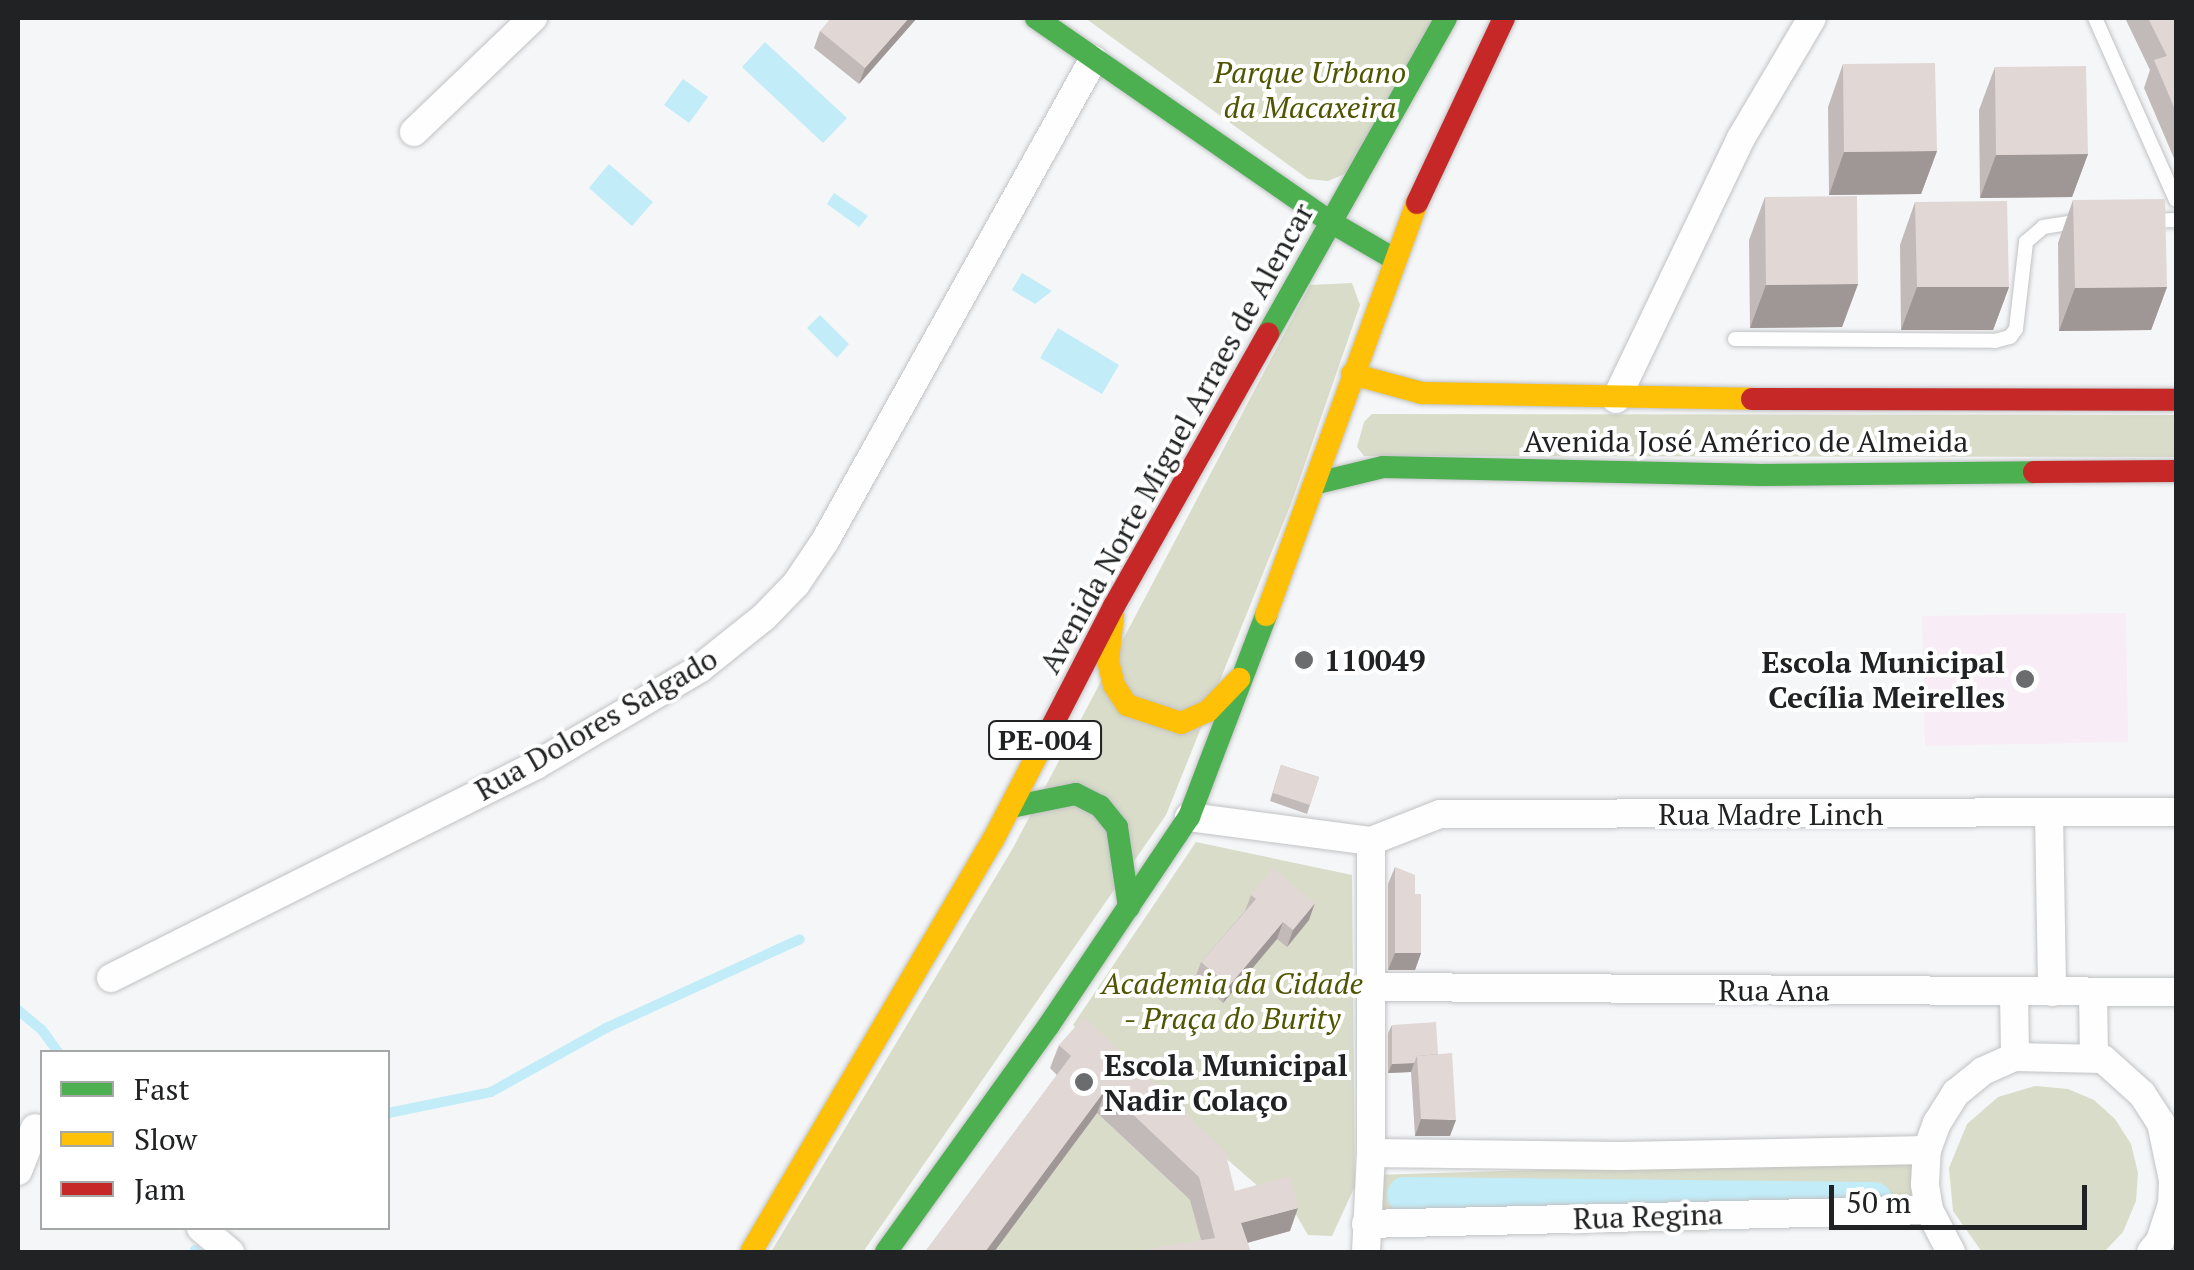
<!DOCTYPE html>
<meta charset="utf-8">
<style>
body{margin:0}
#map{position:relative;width:2194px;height:1270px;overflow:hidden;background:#f5f6f8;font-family:"PT Serif",serif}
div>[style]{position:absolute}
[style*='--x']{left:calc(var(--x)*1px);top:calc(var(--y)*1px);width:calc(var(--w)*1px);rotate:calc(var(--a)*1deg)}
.education>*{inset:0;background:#f8edf6}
.green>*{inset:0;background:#d9dcc8}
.water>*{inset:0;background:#c1ecf8}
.stream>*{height:10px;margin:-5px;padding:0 5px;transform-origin:5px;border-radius:5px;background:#c1ecf8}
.canal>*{height:35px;margin:-17.5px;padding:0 17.5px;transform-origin:17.5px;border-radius:17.5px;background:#c1ecf8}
.roads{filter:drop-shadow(0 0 2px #c1c2c3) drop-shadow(0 0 2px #c1c2c3)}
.lane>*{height:14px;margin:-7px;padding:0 7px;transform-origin:7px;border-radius:7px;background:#fefefe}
.street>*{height:28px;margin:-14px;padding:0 14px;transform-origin:14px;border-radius:14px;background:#fefefe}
.fast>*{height:22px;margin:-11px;padding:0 11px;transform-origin:11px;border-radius:11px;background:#4caf50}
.slow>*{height:22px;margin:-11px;padding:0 11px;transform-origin:11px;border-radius:11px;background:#ffc107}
.jam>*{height:22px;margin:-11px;padding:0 11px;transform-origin:11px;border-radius:11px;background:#c62828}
.wall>*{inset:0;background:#c2bab8}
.shaded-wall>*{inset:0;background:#9e9796}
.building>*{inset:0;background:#e1d8d6}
.dots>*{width:28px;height:28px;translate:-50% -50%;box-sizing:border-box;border:5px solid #fff;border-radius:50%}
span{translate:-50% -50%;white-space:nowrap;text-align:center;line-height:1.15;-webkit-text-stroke:8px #fff;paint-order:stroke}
.shield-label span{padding:2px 8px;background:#fff;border:2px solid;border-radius:8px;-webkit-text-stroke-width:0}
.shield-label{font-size:28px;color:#212223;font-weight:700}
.park-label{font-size:30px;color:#505502;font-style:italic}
.street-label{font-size:30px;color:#212223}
.poi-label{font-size:30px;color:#212223;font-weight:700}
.left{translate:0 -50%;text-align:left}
.right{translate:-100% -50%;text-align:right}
.frame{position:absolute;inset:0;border:20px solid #212223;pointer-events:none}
.legend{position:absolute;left:40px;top:1050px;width:350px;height:180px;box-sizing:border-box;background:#fff;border:2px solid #a6a7a7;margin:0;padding:12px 18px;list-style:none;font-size:30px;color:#212223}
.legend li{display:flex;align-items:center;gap:20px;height:50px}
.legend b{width:50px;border:2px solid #a6a7a7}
.scale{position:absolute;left:1829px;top:1185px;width:258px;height:45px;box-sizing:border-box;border:5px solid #212223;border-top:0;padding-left:12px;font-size:30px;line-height:35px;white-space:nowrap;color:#212223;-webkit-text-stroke:8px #fff;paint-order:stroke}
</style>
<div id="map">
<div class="education">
<div style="clip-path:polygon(2126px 613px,2128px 742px,1925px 746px,1922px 616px)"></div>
</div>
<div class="green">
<div style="clip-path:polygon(1085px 18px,1438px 18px,1345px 174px,1328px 181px,1308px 179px)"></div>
<div style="clip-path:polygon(1352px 283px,1360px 305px,1292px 501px,1166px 815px,863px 1252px,771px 1252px,1013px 848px,1310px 285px)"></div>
<div style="clip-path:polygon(1372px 414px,2176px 415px,2176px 457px,1364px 456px,1357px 447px,1364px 422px)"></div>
<div style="clip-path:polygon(1196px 842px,1352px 875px,1355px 1186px,1332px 1236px,1308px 1235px,1281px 1189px,1260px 1188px,1073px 1025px)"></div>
<div style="clip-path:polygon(2035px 1086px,2068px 1089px,2094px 1100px,2115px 1119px,2131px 1144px,2138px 1173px,2136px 1201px,2123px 1232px,2104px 1252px,1982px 1252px,1953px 1211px,1949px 1168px,1967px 1124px,1998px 1097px)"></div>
<div style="clip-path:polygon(1097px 1113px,1192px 1202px,1204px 1252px,994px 1252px)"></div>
<div style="clip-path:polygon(1926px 1158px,1929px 1207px,1371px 1219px,1374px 1175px)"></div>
</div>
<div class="water">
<div style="clip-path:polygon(765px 42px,847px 118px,823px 143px,742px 67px)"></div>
<div style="clip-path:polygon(683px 79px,708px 97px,689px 123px,664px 105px)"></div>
<div style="clip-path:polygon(609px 164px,653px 202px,632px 226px,589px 188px)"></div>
<div style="clip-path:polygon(834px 193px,868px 216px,859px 227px,827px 204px)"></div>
<div style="clip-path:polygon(1022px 273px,1052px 291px,1035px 304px,1012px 290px)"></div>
<div style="clip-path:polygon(820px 315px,849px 344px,837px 358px,807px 328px)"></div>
<div style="clip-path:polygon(1058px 328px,1119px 365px,1102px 394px,1040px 358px)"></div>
</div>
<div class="stream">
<div style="--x:18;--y:1010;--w:31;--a:40"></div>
<div style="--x:42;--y:1030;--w:27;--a:54"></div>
<div style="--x:388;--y:1113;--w:105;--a:-11.5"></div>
<div style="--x:491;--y:1092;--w:132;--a:-29.1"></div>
<div style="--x:606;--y:1028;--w:213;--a:-24.6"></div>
<div style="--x:195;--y:1250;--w:3;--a:45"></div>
</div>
<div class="canal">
<div style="--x:1404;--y:1194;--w:470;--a:0.6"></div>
</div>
<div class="roads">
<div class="lane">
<div style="--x:2095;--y:18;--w:199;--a:66"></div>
<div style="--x:2147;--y:221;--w:29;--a:-2"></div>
<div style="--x:1735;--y:339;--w:260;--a:0.4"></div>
<div style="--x:1995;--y:341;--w:16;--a:-15"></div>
<div style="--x:2010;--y:337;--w:10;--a:-53"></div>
<div style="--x:2016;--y:329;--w:88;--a:-83.4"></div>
<div style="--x:2026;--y:242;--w:23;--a:-41"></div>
<div style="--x:2043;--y:227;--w:38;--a:-9"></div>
</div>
<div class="street">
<div style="--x:414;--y:132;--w:165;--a:-43.8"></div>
<div style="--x:1616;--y:399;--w:289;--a:-64.4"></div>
<div style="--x:1741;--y:138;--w:139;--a:-59.4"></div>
<div style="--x:2049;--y:814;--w:178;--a:89"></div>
<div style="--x:1189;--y:817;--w:184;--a:7.5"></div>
<div style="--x:1371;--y:841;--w:74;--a:-21.4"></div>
<div style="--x:1440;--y:814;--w:736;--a:-0.16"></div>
<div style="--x:111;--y:978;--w:475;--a:-26.6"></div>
<div style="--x:536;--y:765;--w:189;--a:-30.5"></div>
<div style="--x:699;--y:669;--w:83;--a:-38.7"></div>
<div style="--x:764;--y:617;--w:46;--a:-45.9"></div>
<div style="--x:796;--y:584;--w:52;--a:-56"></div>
<div style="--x:825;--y:541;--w:551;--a:-60.87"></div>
<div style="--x:1371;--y:987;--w:805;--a:0.36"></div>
<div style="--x:2014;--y:991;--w:66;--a:89.1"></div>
<div style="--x:2093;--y:992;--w:66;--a:89.1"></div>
<div style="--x:1371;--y:1153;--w:249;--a:0.7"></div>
<div style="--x:1620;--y:1156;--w:307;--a:-1.1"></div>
<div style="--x:18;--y:1171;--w:46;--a:-68.4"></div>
<div style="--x:1366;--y:1224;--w:563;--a:-1.42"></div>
<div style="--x:201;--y:1228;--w:38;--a:40"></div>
<div style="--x:1366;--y:1252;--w:99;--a:-87.1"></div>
<div style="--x:1371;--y:1153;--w:312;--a:-90"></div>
<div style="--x:1951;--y:1252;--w:47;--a:-117.6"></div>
<div style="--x:1929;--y:1210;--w:26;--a:-99"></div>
<div style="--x:1925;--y:1184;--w:34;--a:-87"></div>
<div style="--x:1927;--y:1150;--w:29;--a:-70"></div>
<div style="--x:1937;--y:1123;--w:36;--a:-58"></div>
<div style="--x:1956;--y:1093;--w:35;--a:-39"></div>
<div style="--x:1983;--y:1071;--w:35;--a:-24"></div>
<div style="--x:2015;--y:1057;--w:88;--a:1.3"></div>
<div style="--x:2103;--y:1059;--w:52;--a:41.9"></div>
<div style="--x:2142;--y:1094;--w:35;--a:57"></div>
<div style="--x:2161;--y:1123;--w:58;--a:78.1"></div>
<div style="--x:2173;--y:1180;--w:24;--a:92"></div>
<div style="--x:2172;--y:1204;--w:39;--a:108"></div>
<div style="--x:2160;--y:1241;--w:14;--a:129"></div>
</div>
<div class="fast">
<div style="--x:1036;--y:18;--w:356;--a:34.7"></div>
<div style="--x:1329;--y:221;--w:75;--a:30.3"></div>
<div style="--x:1268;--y:334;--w:363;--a:-60.6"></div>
<div style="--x:1317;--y:483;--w:68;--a:-13.6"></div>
<div style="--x:1383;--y:467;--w:378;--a:1.2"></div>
<div style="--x:1761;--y:475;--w:273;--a:-0.6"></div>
<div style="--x:1011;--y:807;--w:66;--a:-11.3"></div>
<div style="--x:1076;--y:794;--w:27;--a:27"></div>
<div style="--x:1100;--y:806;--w:27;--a:51"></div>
<div style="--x:1117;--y:827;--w:81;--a:81.5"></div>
<div style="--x:886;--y:1252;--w:279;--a:-54.3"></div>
<div style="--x:1049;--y:1025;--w:251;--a:-56.1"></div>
<div style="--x:1189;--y:817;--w:216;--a:-69.1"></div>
</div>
<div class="slow">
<div style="--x:1352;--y:374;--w:73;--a:15.2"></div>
<div style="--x:1422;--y:393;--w:330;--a:1"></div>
<div style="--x:1266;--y:615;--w:439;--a:-69.9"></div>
<div style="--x:1113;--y:616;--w:45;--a:96.3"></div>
<div style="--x:1108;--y:661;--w:25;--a:76"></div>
<div style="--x:1114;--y:685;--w:24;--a:57"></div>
<div style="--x:1127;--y:705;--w:57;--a:18.4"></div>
<div style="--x:1181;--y:723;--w:30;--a:-24"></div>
<div style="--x:1208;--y:711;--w:45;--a:-45.9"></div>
<div style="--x:751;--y:1252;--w:478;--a:-59.6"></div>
<div style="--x:993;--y:840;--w:126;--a:-62.6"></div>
</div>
<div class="jam">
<div style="--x:1417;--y:203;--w:204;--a:-64.8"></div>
<div style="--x:1752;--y:399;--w:424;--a:0.1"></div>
<div style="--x:2034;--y:472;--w:142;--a:-0.4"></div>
<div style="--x:1051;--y:728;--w:137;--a:-62.7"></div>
<div style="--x:1114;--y:606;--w:313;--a:-60.5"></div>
</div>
</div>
<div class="wall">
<div style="clip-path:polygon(917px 18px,859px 84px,814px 48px,820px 31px)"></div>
<div style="clip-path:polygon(2125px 18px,2176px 18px,2176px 163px,2144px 88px,2150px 70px)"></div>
<div style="clip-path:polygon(1843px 64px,1937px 151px,1921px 194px,1829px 195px,1828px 107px)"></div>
<div style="clip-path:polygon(1995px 67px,2088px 154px,2072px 197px,1980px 198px,1979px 110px)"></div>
<div style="clip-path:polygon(1765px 197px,1858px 284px,1842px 327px,1750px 328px,1749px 240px)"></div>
<div style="clip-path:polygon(2073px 200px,2167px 287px,2151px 330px,2059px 331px,2058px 243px)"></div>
<div style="clip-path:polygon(1915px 202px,2009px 287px,1993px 330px,1901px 330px,1900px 245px)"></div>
<div style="clip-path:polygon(1281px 765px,1319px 777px,1307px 814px,1270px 801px)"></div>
<div style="clip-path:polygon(1395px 867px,1415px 894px,1421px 953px,1415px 970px,1388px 970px,1388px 884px)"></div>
<div style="clip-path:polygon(1251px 895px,1309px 920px,1287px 947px,1277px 939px,1223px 1003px,1195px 978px,1201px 962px,1245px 911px)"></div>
<div style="clip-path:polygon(1392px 1025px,1438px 1054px,1450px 1136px,1415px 1136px,1411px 1072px,1388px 1073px,1388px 1033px)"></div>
<div style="clip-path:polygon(1059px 1045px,1235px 1191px,1290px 1231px,1247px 1243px,1201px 1240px,1190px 1200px,1097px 1113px,994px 1252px,925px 1252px,1057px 1075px,1050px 1068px)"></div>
</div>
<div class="shaded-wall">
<div style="clip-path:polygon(909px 18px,917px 18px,859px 84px,865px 68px)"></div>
<div style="clip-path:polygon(1937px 151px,1921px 194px,1829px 195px,1844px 152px)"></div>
<div style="clip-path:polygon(2088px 154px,2072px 197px,1980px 198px,1996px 155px)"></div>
<div style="clip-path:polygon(1858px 284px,1842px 327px,1750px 328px,1766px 285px)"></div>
<div style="clip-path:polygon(1917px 287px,2009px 287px,1993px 330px,1901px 330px)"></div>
<div style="clip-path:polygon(2167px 287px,2151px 330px,2059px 331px,2075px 288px)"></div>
<div style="clip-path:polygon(1315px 903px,1309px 920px,1287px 947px,1293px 930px)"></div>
<div style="clip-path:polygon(1283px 922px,1277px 939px,1223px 1003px,1229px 986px)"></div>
<div style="clip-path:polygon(1395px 953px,1421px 953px,1415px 970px,1388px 970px)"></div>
<div style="clip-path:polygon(1414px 1063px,1411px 1072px,1388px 1073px,1392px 1064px)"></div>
<div style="clip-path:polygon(1106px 1089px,1097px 1113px,994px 1252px,985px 1252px)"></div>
<div style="clip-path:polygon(1421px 1119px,1456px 1120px,1450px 1136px,1415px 1136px)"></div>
<div style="clip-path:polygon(1298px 1208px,1290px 1231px,1232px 1247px,1241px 1223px)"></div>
</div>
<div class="building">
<div style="clip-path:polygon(831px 18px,909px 18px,865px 68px,820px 31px)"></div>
<div style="clip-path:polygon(2148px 18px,2176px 18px,2176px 112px,2154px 60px,2167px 56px)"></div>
<div style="clip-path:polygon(1935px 63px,1937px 151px,1844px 152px,1843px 64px)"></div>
<div style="clip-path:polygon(2086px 66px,2088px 154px,1996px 155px,1995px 67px)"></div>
<div style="clip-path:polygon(1857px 196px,1858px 284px,1766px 285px,1765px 197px)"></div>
<div style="clip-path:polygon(2165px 199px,2167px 287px,2075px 288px,2073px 200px)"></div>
<div style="clip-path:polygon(2007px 201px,2009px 287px,1917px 287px,1915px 202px)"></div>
<div style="clip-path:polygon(1281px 765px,1319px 777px,1310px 805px,1273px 793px)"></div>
<div style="clip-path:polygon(1395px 867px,1415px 875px,1415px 894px,1421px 894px,1421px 953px,1395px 953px)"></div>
<div style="clip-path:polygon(1273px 868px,1315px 903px,1293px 930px,1283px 922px,1229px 986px,1201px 962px,1256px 899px,1251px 895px)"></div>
<div style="clip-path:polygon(1084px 1017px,1225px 1151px,1235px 1191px,1290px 1176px,1298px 1208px,1241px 1223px,1251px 1252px,1129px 1252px,1215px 1238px,1199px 1177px,1106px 1089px,985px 1252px,925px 1252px,1071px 1056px,1059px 1045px)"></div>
<div style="clip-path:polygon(1436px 1022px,1438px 1054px,1417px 1056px,1414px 1063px,1392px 1064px,1392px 1025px)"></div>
<div style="clip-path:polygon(1452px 1053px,1456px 1120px,1421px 1119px,1417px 1056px)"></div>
</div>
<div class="dots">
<div style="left:1304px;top:660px;background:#6b6c6e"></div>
<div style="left:2025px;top:679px;background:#6b6c6e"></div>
<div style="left:1084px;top:1082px;background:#6b6c6e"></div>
</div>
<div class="shield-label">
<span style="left:1045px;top:740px">PE-004</span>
</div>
<div class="park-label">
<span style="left:1310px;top:89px">Parque Urbano<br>da Macaxeira</span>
<span style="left:1232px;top:1000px">Academia da Cidade<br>- Praça do Burity</span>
</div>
<div class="street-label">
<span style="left:1176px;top:438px;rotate:-61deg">Avenida Norte Miguel Arraes de Alencar</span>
<span style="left:1746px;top:441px">Avenida José Américo de Almeida</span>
<span style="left:596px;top:724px;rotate:-30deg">Rua Dolores Salgado</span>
<span style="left:1771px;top:814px">Rua Madre Linch</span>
<span style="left:1774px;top:990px">Rua Ana</span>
<span style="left:1648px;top:1216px;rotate:-2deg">Rua Regina</span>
</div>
<div class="poi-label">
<span class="left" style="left:1324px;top:660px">110049</span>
<span class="right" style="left:2005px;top:679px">Escola Municipal<br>Cecília Meirelles</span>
<span class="left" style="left:1104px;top:1082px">Escola Municipal<br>Nadir Colaço</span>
</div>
<div class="frame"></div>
<ul class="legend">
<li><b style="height:12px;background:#4caf50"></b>Fast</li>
<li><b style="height:12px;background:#ffc107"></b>Slow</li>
<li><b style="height:12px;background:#c62828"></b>Jam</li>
</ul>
<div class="scale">50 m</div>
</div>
